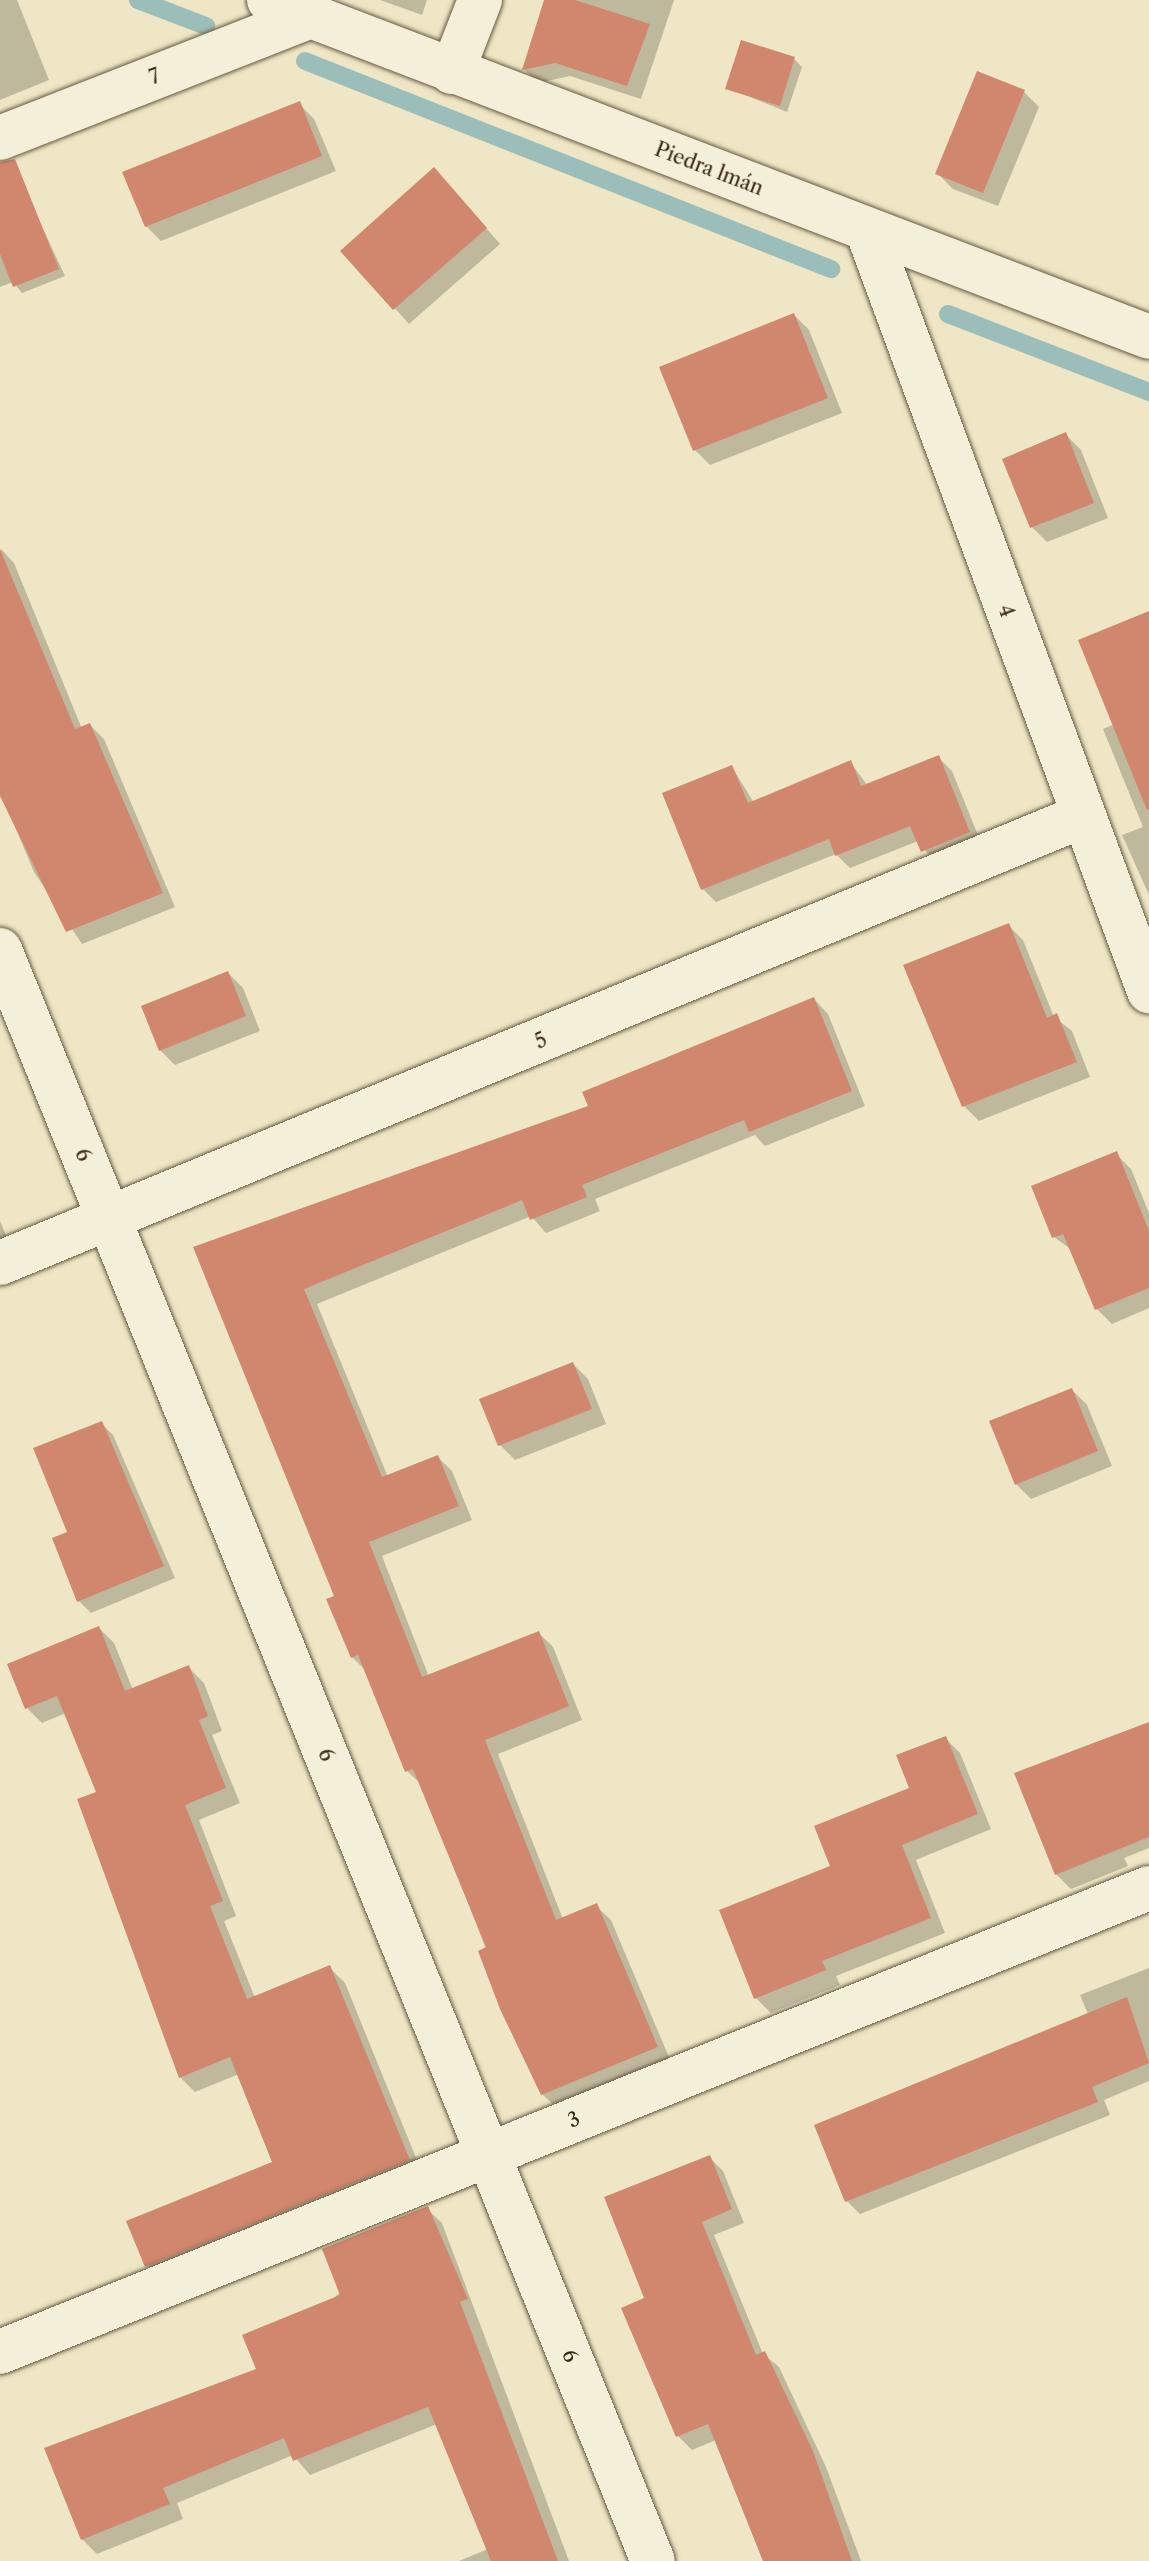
<!DOCTYPE html>
<meta charset="utf-8">
<style>
body{margin:0}
#map{position:relative;width:1149px;height:2561px;overflow:hidden;background:#eee6c4;font-family:"Libre Caslon Text",serif}
div>[style]{position:absolute}
[style*='--x']{left:calc(var(--x)*1px);top:calc(var(--y)*1px);width:calc(var(--w)*1px);rotate:calc(var(--a)*1deg)}
.shadow>*{inset:0;background:#0003}
.stream>*{height:18px;margin:-9px;padding:0 9px;transform-origin:9px;border-radius:9px;background:#9bbeba}
.building>*{inset:0;background:#d1876d}
.roads{filter:drop-shadow(0 0 2px #665842) drop-shadow(0 0 2px #665842)}
.minor>*{height:44px;margin:-22px;padding:0 22px;transform-origin:22px;border-radius:22px;background:#f4efd9}
span{translate:-50% -50%;white-space:nowrap;text-align:center;line-height:1.15;-webkit-text-stroke:6px #f4efd9;paint-order:stroke}
.street-label{font-size:20px;color:#392817}
</style>
<div id="map">
<div class="shadow">
<div style="clip-path:polygon(0 0,17px 0,49px 80px,0 100px)"></div>
<div style="clip-path:polygon(380px 0,427px 0,422px 15px)"></div>
<div style="clip-path:polygon(547px 0,674px 0,641px 99px,570px 76px,538px 83px,524px 69px)"></div>
<div style="clip-path:polygon(794px 59px,802px 67px,787px 112px,728px 88px)"></div>
<div style="clip-path:polygon(1024px 92px,1039px 107px,998px 206px,953px 189px,938px 174px)"></div>
<div style="clip-path:polygon(299px 104px,314px 119px,336px 171px,161px 241px,146px 226px)"></div>
<div style="clip-path:polygon(449px 185px,500px 244px,409px 324px,343px 251px)"></div>
<div style="clip-path:polygon(32px 205px,65px 276px,22px 293px,13px 282px,0 287px,0 216px)"></div>
<div style="clip-path:polygon(794px 315px,809px 330px,842px 413px,710px 465px,695px 450px)"></div>
<div style="clip-path:polygon(1066px 435px,1081px 450px,1108px 518px,1047px 542px,1032px 527px)"></div>
<div style="clip-path:polygon(1px 549px,14px 563px,82px 729px,90px 725px,104px 739px,175px 907px,82px 944px,34px 872px,0 791px)"></div>
<div style="clip-path:polygon(1149px 613px,1149px 895px,1122px 835px,1143px 827px,1103px 729px,1115px 724px)"></div>
<div style="clip-path:polygon(939px 758px,952px 771px,982px 845px,936px 864px,918px 841px,850px 868px,836px 854px,716px 902px,703px 889px,732px 767px,754px 803px,850px 762px,868px 786px)"></div>
<div style="clip-path:polygon(1008px 925px,1023px 940px,1054px 1017px,1072px 1031px,1090px 1077px,979px 1121px,964px 1106px)"></div>
<div style="clip-path:polygon(228px 973px,243px 988px,260px 1031px,175px 1065px,160px 1050px)"></div>
<div style="clip-path:polygon(814px 999px,828px 1014px,865px 1106px,765px 1146px,755px 1135px,595px 1199px,600px 1211px,546px 1233px,531px 1216px,317px 1304px,388px 1477px,438px 1457px,452px 1471px,472px 1520px,382px 1556px,429px 1677px,539px 1633px,553px 1647px,582px 1720px,498px 1754px,563px 1919px,596px 1906px,611px 1920px,671px 2062px,557px 2108px,542px 2094px,423px 1786px,407px 1771px,367px 1672px,352px 1657px,337px 1597px,196px 1249px,590px 1108px)"></div>
<div style="clip-path:polygon(1116px 1154px,1131px 1169px,1149px 1213px,1149px 1308px,1112px 1324px,1097px 1309px,1072px 1250px,1054px 1237px)"></div>
<div style="clip-path:polygon(0 1221px,7px 1238px,0 1241px)"></div>
<div style="clip-path:polygon(573px 1364px,588px 1379px,606px 1424px,515px 1460px,500px 1445px)"></div>
<div style="clip-path:polygon(1072px 1390px,1087px 1405px,1112px 1466px,1031px 1499px,1016px 1484px)"></div>
<div style="clip-path:polygon(101px 1423px,113px 1435px,175px 1578px,91px 1613px,79px 1601px,70px 1533px)"></div>
<div style="clip-path:polygon(99px 1628px,114px 1643px,133px 1690px,189px 1668px,204px 1683px,222px 1731px,212px 1735px,240px 1803px,199px 1820px,236px 1916px,224px 1921px,255px 1998px,330px 1968px,345px 1983px,423px 2175px,162px 2280px,147px 2265px,275px 2163px,239px 2074px,195px 2092px,180px 2077px,98px 1793px,66px 1713px,42px 1723px,27px 1708px)"></div>
<div style="clip-path:polygon(1149px 1723px,1149px 1848px,1124px 1858px,1128px 1866px,1071px 1889px,1056px 1874px)"></div>
<div style="clip-path:polygon(945px 1738px,960px 1753px,991px 1829px,916px 1860px,945px 1933px,836px 1976px,840px 1985px,771px 2013px,756px 1998px,832px 1867px,912px 1789px)"></div>
<div style="clip-path:polygon(1149px 1968px,1149px 2081px,1104px 2100px,1110px 2115px,860px 2214px,847px 2201px,1088px 2014px,1080px 1995px)"></div>
<div style="clip-path:polygon(709px 2157px,723px 2171px,744px 2223px,714px 2235px,763px 2354px,779px 2367px,826px 2467px,861px 2561px,763px 2561px,716px 2440px,692px 2450px,678px 2436px,623px 2309px,646px 2300px)"></div>
<div style="clip-path:polygon(427px 2209px,442px 2223px,569px 2561px,459px 2561px,488px 2549px,437px 2424px,310px 2475px,293px 2455px,177px 2503px,183px 2519px,97px 2554px,82px 2539px)"></div>
</div>
<div class="stream">
<div style="--x:138;--y:0;--w:73;--a:20.9"></div>
<div style="--x:305;--y:61;--w:566;--a:21.58"></div>
<div style="--x:948;--y:314;--w:216;--a:21.2"></div>
</div>
<div class="building">
<div style="clip-path:polygon(544px 0,575px 0,650px 24px,627px 86px,555px 63px,522px 70px)"></div>
<div style="clip-path:polygon(741px 40px,795px 57px,780px 106px,725px 89px)"></div>
<div style="clip-path:polygon(977px 71px,1025px 90px,983px 193px,935px 174px)"></div>
<div style="clip-path:polygon(300px 101px,322px 156px,145px 227px,122px 172px)"></div>
<div style="clip-path:polygon(15px 159px,59px 269px,13px 287px,0 254px,0 162px)"></div>
<div style="clip-path:polygon(434px 167px,487px 228px,393px 310px,340px 251px)"></div>
<div style="clip-path:polygon(794px 313px,828px 398px,693px 451px,659px 367px)"></div>
<div style="clip-path:polygon(1066px 432px,1094px 503px,1030px 528px,1002px 459px)"></div>
<div style="clip-path:polygon(0 549px,75px 729px,90px 723px,163px 893px,66px 932px,0 796px)"></div>
<div style="clip-path:polygon(1149px 611px,1149px 809px,1147px 810px,1078px 640px)"></div>
<div style="clip-path:polygon(939px 755px,970px 832px,921px 852px,910px 826px,835px 856px,829px 839px,701px 890px,662px 793px,732px 765px,748px 803px,851px 760px,861px 786px)"></div>
<div style="clip-path:polygon(1009px 923px,1047px 1018px,1057px 1013px,1077px 1062px,962px 1107px,903px 965px)"></div>
<div style="clip-path:polygon(228px 971px,246px 1016px,159px 1051px,141px 1006px)"></div>
<div style="clip-path:polygon(814px 997px,852px 1091px,749px 1132px,744px 1120px,582px 1185px,587px 1197px,530px 1220px,522px 1200px,304px 1289px,382px 1477px,438px 1455px,459px 1506px,369px 1542px,422px 1677px,539px 1631px,569px 1706px,485px 1740px,556px 1920px,597px 1903px,658px 2047px,541px 2095px,500px 2009px,478px 1951px,486px 1947px,413px 1769px,405px 1772px,358px 1655px,351px 1658px,326px 1599px,334px 1596px,193px 1247px,588px 1106px,582px 1092px)"></div>
<div style="clip-path:polygon(1117px 1151px,1149px 1231px,1149px 1288px,1095px 1310px,1063px 1234px,1052px 1238px,1031px 1186px)"></div>
<div style="clip-path:polygon(573px 1362px,592px 1409px,498px 1446px,479px 1399px)"></div>
<div style="clip-path:polygon(1072px 1388px,1098px 1451px,1015px 1485px,989px 1421px)"></div>
<div style="clip-path:polygon(102px 1421px,164px 1566px,77px 1602px,52px 1538px,67px 1532px,33px 1448px)"></div>
<div style="clip-path:polygon(99px 1626px,125px 1691px,189px 1665px,208px 1716px,199px 1720px,226px 1788px,185px 1805px,223px 1901px,210px 1906px,247px 1999px,330px 1965px,410px 2160px,145px 2267px,126px 2221px,272px 2162px,230px 2057px,179px 2078px,77px 1799px,96px 1792px,57px 1696px,25px 1709px,7px 1664px)"></div>
<div style="clip-path:polygon(1149px 1722px,1149px 1837px,1055px 1875px,1014px 1773px)"></div>
<div style="clip-path:polygon(946px 1736px,978px 1814px,902px 1845px,931px 1918px,822px 1961px,826px 1970px,754px 1999px,719px 1910px,830px 1866px,814px 1826px,909px 1788px,896px 1755px)"></div>
<div style="clip-path:polygon(1127px 1997px,1149px 2063px,1092px 2087px,1098px 2102px,845px 2202px,814px 2125px)"></div>
<div style="clip-path:polygon(710px 2155px,732px 2209px,702px 2222px,756px 2355px,765px 2351px,813px 2451px,852px 2561px,763px 2561px,708px 2424px,676px 2437px,621px 2308px,644px 2298px,604px 2197px)"></div>
<div style="clip-path:polygon(428px 2206px,468px 2299px,460px 2302px,558px 2561px,491px 2561px,428px 2407px,293px 2461px,284px 2438px,163px 2488px,170px 2504px,81px 2540px,44px 2448px,256px 2369px,242px 2335px,340px 2295px,322px 2249px)"></div>
</div>
<div class="roads">
<div class="minor">
<div style="--x:269;--y:0;--w:942;--a:20.95"></div>
<div style="--x:452;--y:72;--w:77;--a:-68.7"></div>
<div style="--x:0;--y:138;--w:334;--a:-21.4"></div>
<div style="--x:867;--y:230;--w:812;--a:69.67"></div>
<div style="--x:0;--y:950;--w:1738;--a:67.94"></div>
<div style="--x:0;--y:1263;--w:1168;--a:-22.44"></div>
<div style="--x:0;--y:2352;--w:1239;--a:-21.99"></div>
</div>
</div>
<div class="street-label">
<span style="left:155px;top:77px;rotate:-21deg">7</span>
<span style="left:709px;top:169px;rotate:21deg">Piedra lmán</span>
<span style="left:1006px;top:611px;rotate:70deg">4</span>
<span style="left:541px;top:1041px;rotate:-23deg">5</span>
<span style="left:83px;top:1155px;rotate:68deg">6</span>
<span style="left:326px;top:1755px;rotate:68deg">6</span>
<span style="left:574px;top:2120px;rotate:-22deg">3</span>
<span style="left:570px;top:2356px;rotate:68deg">6</span>
</div>
</div>
